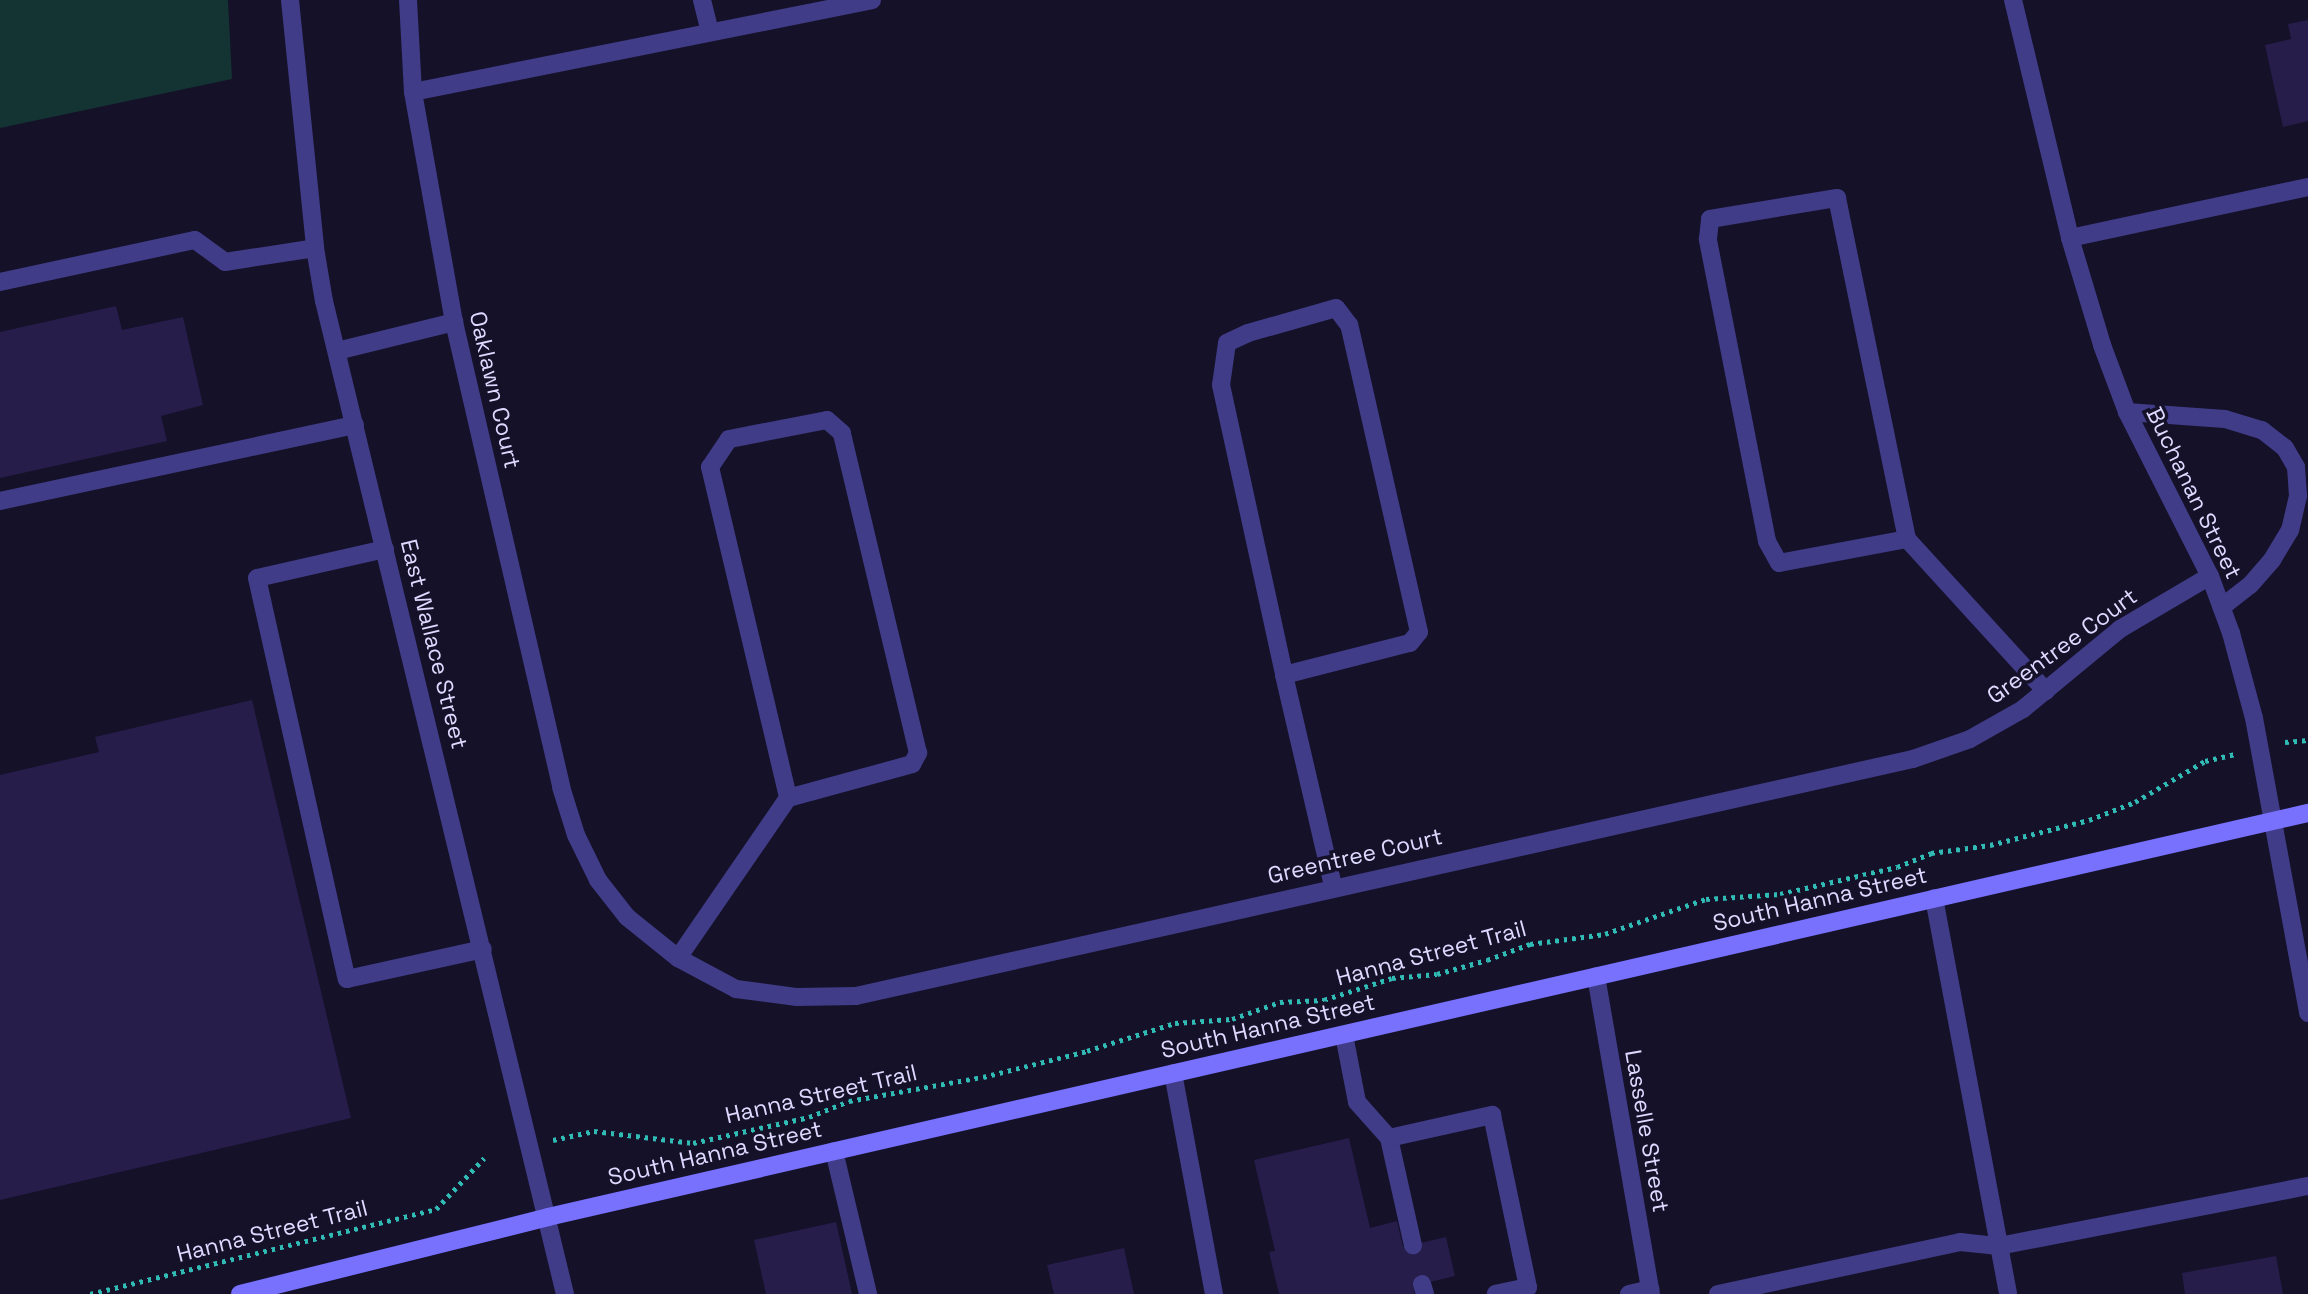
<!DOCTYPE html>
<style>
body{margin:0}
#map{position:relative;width:2308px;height:1294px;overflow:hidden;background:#151129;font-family:"Space Grotesk",sans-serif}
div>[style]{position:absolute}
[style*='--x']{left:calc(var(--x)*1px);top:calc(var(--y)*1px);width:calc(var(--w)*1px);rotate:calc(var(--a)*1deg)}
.green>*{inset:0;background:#143333}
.building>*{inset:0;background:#271d4a}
.path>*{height:4.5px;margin-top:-2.25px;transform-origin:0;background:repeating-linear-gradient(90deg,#31bbb5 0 3.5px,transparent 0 8.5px)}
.lane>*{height:18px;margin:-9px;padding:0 9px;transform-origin:9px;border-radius:9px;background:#403c88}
.street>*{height:18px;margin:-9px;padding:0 9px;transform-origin:9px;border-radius:9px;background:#403c88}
.secondary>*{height:18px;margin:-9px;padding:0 9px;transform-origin:9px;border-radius:9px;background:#7771fe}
span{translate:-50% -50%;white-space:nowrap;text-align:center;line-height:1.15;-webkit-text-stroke:7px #151129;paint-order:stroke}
.street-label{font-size:23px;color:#ded9ff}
</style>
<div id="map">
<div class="green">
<div style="clip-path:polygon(0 0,228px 0,232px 79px,0 128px)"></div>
</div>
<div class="building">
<div style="clip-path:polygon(2308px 20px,2308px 121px,2283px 127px,2265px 45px,2291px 39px,2288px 24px)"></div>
<div style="clip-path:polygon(116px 306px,122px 330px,183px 317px,203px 405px,161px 416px,167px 441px,0 478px,0 332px)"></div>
<div style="clip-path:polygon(252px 700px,351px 1118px,0 1200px,0 775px,99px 752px,95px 737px)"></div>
<div style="clip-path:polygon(1349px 1138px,1370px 1228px,1397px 1221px,1403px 1247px,1446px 1237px,1455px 1276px,1413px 1286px,1415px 1294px,1279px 1294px,1269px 1252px,1275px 1251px,1254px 1160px)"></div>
<div style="clip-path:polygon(836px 1222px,852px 1294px,766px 1294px,754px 1240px)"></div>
<div style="clip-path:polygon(1124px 1248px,1134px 1294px,1054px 1294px,1047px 1265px)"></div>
<div style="clip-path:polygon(2276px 1256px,2283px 1294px,2185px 1294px,2182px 1273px)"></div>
</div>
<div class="path">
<div style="--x:2285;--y:742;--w:23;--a:-5"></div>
<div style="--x:553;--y:1140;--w:42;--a:-12.4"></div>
<div style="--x:594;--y:1131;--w:100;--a:6.9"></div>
<div style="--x:693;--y:1143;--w:119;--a:-12.6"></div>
<div style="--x:809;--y:1117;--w:43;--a:-21.8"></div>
<div style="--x:849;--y:1101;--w:136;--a:-10.2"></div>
<div style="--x:983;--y:1077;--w:107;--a:-14"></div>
<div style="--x:1087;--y:1051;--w:92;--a:-17.7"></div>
<div style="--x:1175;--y:1023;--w:57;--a:-4"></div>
<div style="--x:1232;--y:1019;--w:51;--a:-19.5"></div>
<div style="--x:1280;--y:1002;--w:44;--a:-2.6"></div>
<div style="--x:1324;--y:1000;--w:71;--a:-17.9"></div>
<div style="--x:1392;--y:978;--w:45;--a:-5.1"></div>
<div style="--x:1437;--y:974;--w:52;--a:-15.6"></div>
<div style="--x:1487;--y:960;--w:46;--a:-20.4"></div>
<div style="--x:1530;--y:944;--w:76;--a:-7.6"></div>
<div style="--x:1605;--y:934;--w:107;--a:-19.1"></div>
<div style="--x:1706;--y:899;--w:74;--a:-3.9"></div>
<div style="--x:1780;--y:894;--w:120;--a:-13"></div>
<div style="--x:1897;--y:867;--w:37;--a:-22"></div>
<div style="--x:1931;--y:853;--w:60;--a:-7.7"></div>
<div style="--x:1990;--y:845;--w:102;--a:-14.2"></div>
<div style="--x:2089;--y:820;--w:49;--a:-21.4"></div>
<div style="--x:2135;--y:802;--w:81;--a:-30.4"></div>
<div style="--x:2205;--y:761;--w:31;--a:-13"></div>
<div style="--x:90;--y:1294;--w:356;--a:-13.8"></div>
<div style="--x:436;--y:1209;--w:70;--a:-46.7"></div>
</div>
<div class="lane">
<div style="--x:0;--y:282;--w:199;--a:-12.2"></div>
<div style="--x:195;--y:240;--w:37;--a:36"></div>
<div style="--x:225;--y:262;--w:91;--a:-8.8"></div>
<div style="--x:2127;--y:412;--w:98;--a:4.1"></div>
<div style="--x:2225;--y:419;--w:39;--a:17"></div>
<div style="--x:2262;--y:430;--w:29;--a:38"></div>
<div style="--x:2285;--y:448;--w:22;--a:60"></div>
<div style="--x:2296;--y:467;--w:29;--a:86"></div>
<div style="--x:2298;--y:496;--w:35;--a:103"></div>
<div style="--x:2290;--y:530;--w:35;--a:121"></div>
<div style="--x:2272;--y:560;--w:33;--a:131"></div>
<div style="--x:2250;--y:585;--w:36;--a:142"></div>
<div style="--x:0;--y:501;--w:363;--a:-12.1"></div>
<div style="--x:385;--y:549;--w:131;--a:167.2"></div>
<div style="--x:257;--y:578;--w:411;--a:77.4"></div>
<div style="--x:347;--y:979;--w:139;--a:-12.4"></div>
<div style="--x:1934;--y:898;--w:403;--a:79.4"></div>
<div style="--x:1344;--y:1035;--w:68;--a:79"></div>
<div style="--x:1357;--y:1102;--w:48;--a:48.4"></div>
<div style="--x:1389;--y:1138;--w:110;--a:77.4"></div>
<div style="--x:1389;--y:1138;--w:106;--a:-12.6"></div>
<div style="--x:1492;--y:1115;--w:176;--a:78.2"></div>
<div style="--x:1528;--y:1287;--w:33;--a:168"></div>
<div style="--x:834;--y:1151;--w:147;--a:76.6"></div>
<div style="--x:1422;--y:1284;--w:10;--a:73"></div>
<div style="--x:1629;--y:1294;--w:22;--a:-13"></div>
<div style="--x:1718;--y:1294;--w:248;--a:-12.1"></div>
<div style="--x:1960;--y:1242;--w:39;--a:6"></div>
<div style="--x:1999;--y:1246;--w:315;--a:-11"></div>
</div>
<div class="street">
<div style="--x:290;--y:0;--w:249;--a:84.2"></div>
<div style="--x:315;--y:248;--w:54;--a:80.4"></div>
<div style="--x:324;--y:301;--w:1022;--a:76.36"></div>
<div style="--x:408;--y:0;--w:92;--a:86.9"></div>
<div style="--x:413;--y:92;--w:234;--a:79.9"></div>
<div style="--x:454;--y:322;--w:477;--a:77"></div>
<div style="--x:561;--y:787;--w:50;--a:72.6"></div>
<div style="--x:576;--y:835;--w:50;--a:63.9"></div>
<div style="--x:598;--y:880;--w:47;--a:51.9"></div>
<div style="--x:627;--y:917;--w:65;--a:38.8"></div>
<div style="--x:678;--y:958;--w:66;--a:28.1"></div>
<div style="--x:736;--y:989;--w:62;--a:7.5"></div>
<div style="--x:797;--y:997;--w:59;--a:-1"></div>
<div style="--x:856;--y:996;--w:1083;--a:-12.64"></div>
<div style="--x:1913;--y:759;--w:60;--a:-19.3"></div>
<div style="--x:1970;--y:739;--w:61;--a:-29.5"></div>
<div style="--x:2023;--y:709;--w:126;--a:-39.5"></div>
<div style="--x:2120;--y:629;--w:104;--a:-30.5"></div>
<div style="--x:702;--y:0;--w:33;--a:76"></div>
<div style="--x:2013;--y:0;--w:245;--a:76.5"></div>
<div style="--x:2070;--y:238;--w:112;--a:73.3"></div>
<div style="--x:2102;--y:345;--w:72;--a:69.5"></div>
<div style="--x:2127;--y:412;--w:184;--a:63.2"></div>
<div style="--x:2210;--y:576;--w:61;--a:69.8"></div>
<div style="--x:2231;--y:633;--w:88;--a:74.9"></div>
<div style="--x:2254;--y:718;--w:300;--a:79.6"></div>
<div style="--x:413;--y:92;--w:468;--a:-11.3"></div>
<div style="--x:2070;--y:238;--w:243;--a:-12.1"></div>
<div style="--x:337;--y:351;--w:121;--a:-13.9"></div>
<div style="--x:1907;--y:539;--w:130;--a:169.4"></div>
<div style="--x:1779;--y:563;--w:25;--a:-119"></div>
<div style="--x:1767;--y:541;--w:308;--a:-101.1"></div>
<div style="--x:1708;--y:239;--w:20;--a:-84"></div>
<div style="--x:1710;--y:219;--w:129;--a:-9.4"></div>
<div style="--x:1837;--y:198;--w:348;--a:78.4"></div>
<div style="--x:1907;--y:539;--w:206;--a:47.6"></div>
<div style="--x:1284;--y:675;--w:130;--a:-14.3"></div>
<div style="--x:1410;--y:643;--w:14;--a:-51"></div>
<div style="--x:1419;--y:632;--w:315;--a:-102.8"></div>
<div style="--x:1349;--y:325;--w:21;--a:-127"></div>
<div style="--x:1336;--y:308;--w:91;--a:164.1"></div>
<div style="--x:1248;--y:333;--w:23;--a:155"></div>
<div style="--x:1227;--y:343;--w:42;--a:98.1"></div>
<div style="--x:1221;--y:385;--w:297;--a:77.7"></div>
<div style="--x:1284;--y:675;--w:217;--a:76.9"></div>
<div style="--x:678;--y:958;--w:194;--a:-55.5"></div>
<div style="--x:788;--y:798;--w:129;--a:-15.3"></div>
<div style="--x:912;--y:764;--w:13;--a:-61"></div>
<div style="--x:918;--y:753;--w:329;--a:-103.4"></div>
<div style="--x:842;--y:433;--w:20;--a:-139"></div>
<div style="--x:827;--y:420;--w:100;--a:169"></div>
<div style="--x:729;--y:439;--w:34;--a:124"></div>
<div style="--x:710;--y:467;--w:340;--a:76.7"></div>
<div style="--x:1596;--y:976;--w:323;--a:80.2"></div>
<div style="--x:1173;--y:1073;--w:225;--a:79.5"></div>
</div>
<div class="secondary">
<div style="--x:240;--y:1294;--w:317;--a:-14"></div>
<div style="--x:548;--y:1217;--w:1806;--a:-12.93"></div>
</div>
<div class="street-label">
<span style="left:495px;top:390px;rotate:77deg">Oaklawn Court</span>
<span style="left:2194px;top:493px;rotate:64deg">Buchanan Street</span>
<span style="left:434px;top:644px;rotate:76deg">East Wallace Street</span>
<span style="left:2062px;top:646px;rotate:-36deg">Greentree Court</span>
<span style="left:1355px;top:856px;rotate:-13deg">Greentree Court</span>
<span style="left:1820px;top:899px;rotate:-13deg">South Hanna Street</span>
<span style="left:1431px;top:953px;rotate:-15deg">Hanna Street Trail</span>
<span style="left:1268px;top:1026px;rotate:-13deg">South Hanna Street</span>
<span style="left:821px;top:1094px;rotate:-13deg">Hanna Street Trail</span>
<span style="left:1647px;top:1131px;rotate:80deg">Lasselle Street</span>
<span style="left:715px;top:1153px;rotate:-13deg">South Hanna Street</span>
<span style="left:272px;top:1231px;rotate:-14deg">Hanna Street Trail</span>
</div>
</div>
